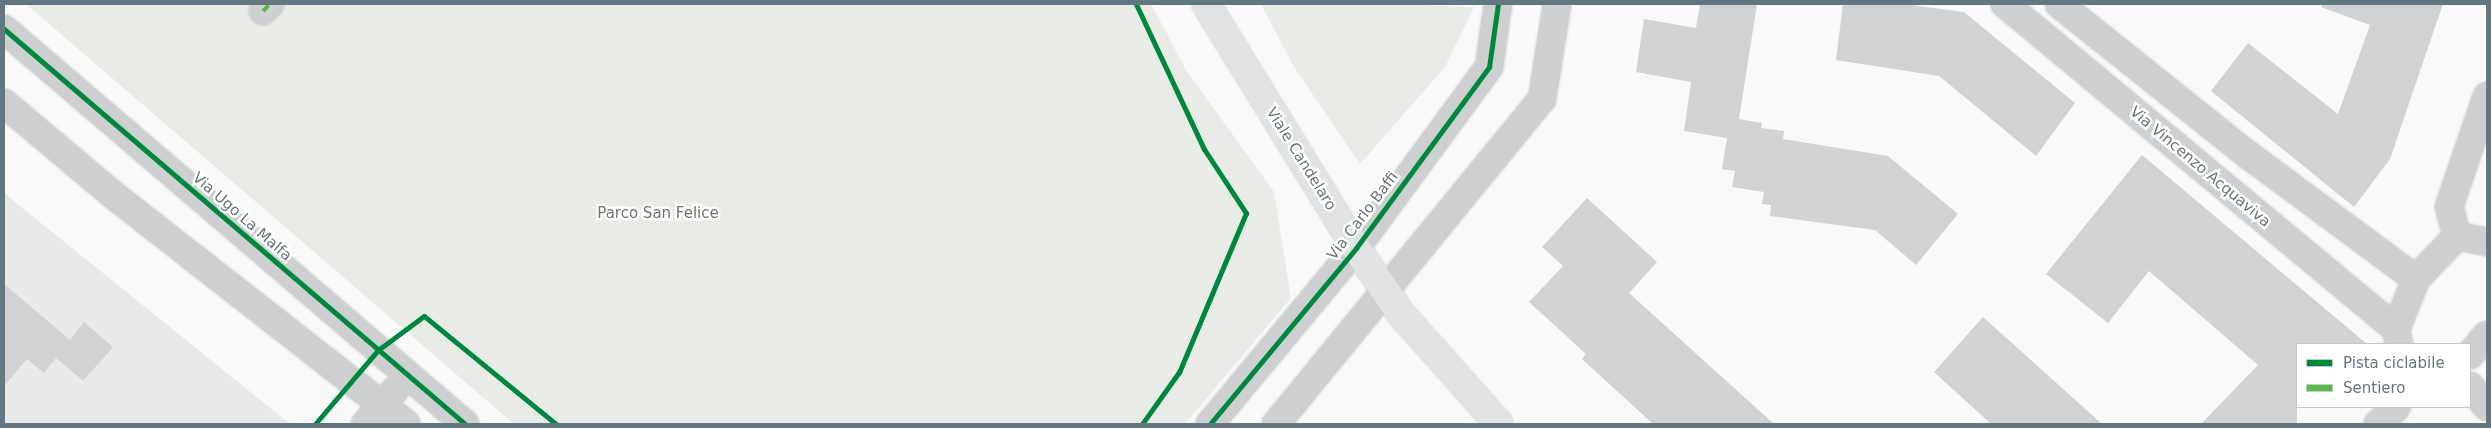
<!DOCTYPE html>
<style>
body{margin:0}
#map{position:relative;width:2491px;height:428px;overflow:hidden;background:#f9f9f9;font-family:"DejaVu Sans",sans-serif}
div>[style]{position:absolute}
[style*='--x']{left:calc(var(--x)*1px);top:calc(var(--y)*1px);width:calc(var(--w)*1px);rotate:calc(var(--a)*1deg)}
.built>*{inset:0;background:#e8e9e9}
.green>*{inset:0;background:#e8ebe6}
.building>*{inset:0;background:#d0d2d3}
.roads{filter:drop-shadow(0 0 1px #d5d6d7) drop-shadow(0 0 1px #d5d6d7)}
.pedestrian>*{height:28px;margin:-14px;padding:0 14px;transform-origin:14px;border-radius:14px;background:#cecfd0}
.minor>*{height:28px;margin:-14px;padding:0 14px;transform-origin:14px;border-radius:14px;background:#cecfd0}
.secondary>*{height:28px;margin:-14px;padding:0 14px;transform-origin:14px;border-radius:14px;background:#e1e2e2}
.quiet>*{height:4px;margin-top:-2px;transform-origin:0;background:repeating-linear-gradient(90deg,#58b947 0 8px,transparent 0 12px)}
.cycleway>*{height:5px;margin:-2.5px;padding:0 2.5px;transform-origin:2.5px;border-radius:2.5px;background:#00873e}
span{translate:-50% -50%;white-space:nowrap;text-align:center;line-height:1.15;-webkit-text-stroke:5px #fff;paint-order:stroke}
.street-label{font-size:15px;color:#657683}
.park-label{font-size:15px;color:#687a64}
.frame{position:absolute;inset:0;border:5px solid #657683;pointer-events:none}
.legend{position:absolute;left:2296px;top:343px;width:175px;height:65px;box-sizing:border-box;background:#fff;border:1px solid #c1c8cd;margin:0;padding:6px 9px;list-style:none;font-size:15px;color:#657683}
.legend li{display:flex;align-items:center;gap:10px;height:25px}
.legend b{width:25px;border:1px solid #c1c8cd}
</style>
<div id="map">
<div class="built">
<div style="clip-path:polygon(4px 192px,10px 198px,290px 424px,4px 424px)"></div>
</div>
<div class="green">
<div style="clip-path:polygon(26px 4px,1151px 4px,1186px 70px,1274px 192px,1291px 298px,1185px 424px,514px 424px)"></div>
<div style="clip-path:polygon(1261px 4px,1387px 4px,1474px 7px,1445px 67px,1360px 164px,1294px 67px)"></div>
</div>
<div class="building">
<div style="clip-path:polygon(1700px 4px,1757px 4px,1739px 119px,1762px 123px,1761px 128px,1784px 131px,1783px 139px,1888px 156px,1958px 214px,1916px 265px,1875px 230px,1770px 216px,1771px 205px,1762px 204px,1764px 192px,1732px 187px,1735px 171px,1722px 169px,1727px 138px,1684px 131px,1691px 82px,1636px 72px,1644px 19px,1696px 28px)"></div>
<div style="clip-path:polygon(1843px 4px,1904px 4px,1964px 12px,2075px 103px,2036px 156px,1939px 76px,1836px 60px)"></div>
<div style="clip-path:polygon(2322px 4px,2443px 4px,2390px 159px,2354px 207px,2211px 91px,2248px 43px,2338px 114px,2370px 25px,2321px 7px)"></div>
<div style="clip-path:polygon(2142px 155px,2367px 344px,2297px 344px,2297px 424px,2201px 424px,2258px 365px,2149px 271px,2108px 323px,2046px 274px)"></div>
<div style="clip-path:polygon(1587px 198px,1657px 262px,1629px 293px,1774px 424px,1653px 424px,1582px 359px,1586px 354px,1529px 302px,1563px 266px,1542px 247px)"></div>
<div style="clip-path:polygon(4px 284px,70px 340px,84px 322px,113px 347px,83px 381px,56px 358px,44px 373px,27px 359px,4px 386px)"></div>
<div style="clip-path:polygon(1983px 317px,2052px 379px,2102px 424px,1991px 424px,1934px 372px)"></div>
</div>
<div class="roads">
<div class="pedestrian">
<div style="--x:263;--y:11;--w:10;--a:-45"></div>
</div>
<div class="minor">
<div style="--x:2005;--y:4;--w:508;--a:39.73"></div>
<div style="--x:2059;--y:4;--w:241;--a:38.6"></div>
<div style="--x:2247;--y:154;--w:210;--a:36.5"></div>
<div style="--x:4;--y:29;--w:607;--a:40.59"></div>
<div style="--x:4;--y:103;--w:141;--a:40.1"></div>
<div style="--x:112;--y:194;--w:373;--a:38"></div>
<div style="--x:2457;--y:236;--w:30;--a:-105"></div>
<div style="--x:2449;--y:207;--w:117;--a:-71.1"></div>
<div style="--x:2399;--y:344;--w:15;--a:-101"></div>
<div style="--x:2396;--y:329;--w:54;--a:-68.2"></div>
<div style="--x:2416;--y:279;--w:59;--a:-46.4"></div>
<div style="--x:2457;--y:236;--w:31;--a:11"></div>
<div style="--x:2470;--y:355;--w:26;--a:-50"></div>
<div style="--x:2470;--y:386;--w:27;--a:51"></div>
<div style="--x:365;--y:424;--w:45;--a:-48.6"></div>
<div style="--x:1210;--y:424;--w:229;--a:-50.3"></div>
<div style="--x:1356;--y:248;--w:225;--a:-53.7"></div>
<div style="--x:1489;--y:67;--w:64;--a:-81.9"></div>
<div style="--x:1276;--y:424;--w:420;--a:-50.7"></div>
<div style="--x:1542;--y:99;--w:96;--a:-81"></div>
<div style="--x:2378;--y:424;--w:25;--a:-43"></div>
</div>
<div class="secondary">
<div style="--x:1206;--y:4;--w:286;--a:58.4"></div>
<div style="--x:1356;--y:248;--w:80;--a:55.7"></div>
<div style="--x:1401;--y:314;--w:147;--a:48.3"></div>
</div>
</div>
<div class="quiet">
<div style="--x:263;--y:11;--w:10;--a:-45"></div>
</div>
<div class="cycleway">
<div style="--x:1136;--y:4;--w:160;--a:64.9"></div>
<div style="--x:1204;--y:149;--w:77;--a:56.7"></div>
<div style="--x:1246;--y:213;--w:173;--a:112.8"></div>
<div style="--x:1179;--y:372;--w:64;--a:125.4"></div>
<div style="--x:4;--y:29;--w:607;--a:40.59"></div>
<div style="--x:315;--y:424;--w:97;--a:-49.6"></div>
<div style="--x:378;--y:350;--w:57;--a:-36.5"></div>
<div style="--x:424;--y:316;--w:171;--a:39.3"></div>
<div style="--x:1210;--y:424;--w:229;--a:-50.3"></div>
<div style="--x:1356;--y:248;--w:225;--a:-53.7"></div>
<div style="--x:1489;--y:67;--w:64;--a:-81.9"></div>
</div>
<div class="street-label">
<span style="left:1301px;top:159px;rotate:58deg">Viale Candelaro</span>
<span style="left:2200px;top:167px;rotate:40deg">Via Vincenzo Acquaviva</span>
<span style="left:1363px;top:216px;rotate:-53deg">Via Carlo Baffi</span>
<span style="left:242px;top:217px;rotate:41deg">Via Ugo La Malfa</span>
</div>
<div class="park-label">
<span style="left:658px;top:214px">Parco San Felice</span>
</div>
<div class="frame"></div>
<ul class="legend">
<li><b style="height:6px;background:#00873e"></b>Pista ciclabile</li>
<li><b style="height:6px;background:#58b947"></b>Sentiero</li>
</ul>
</div>
